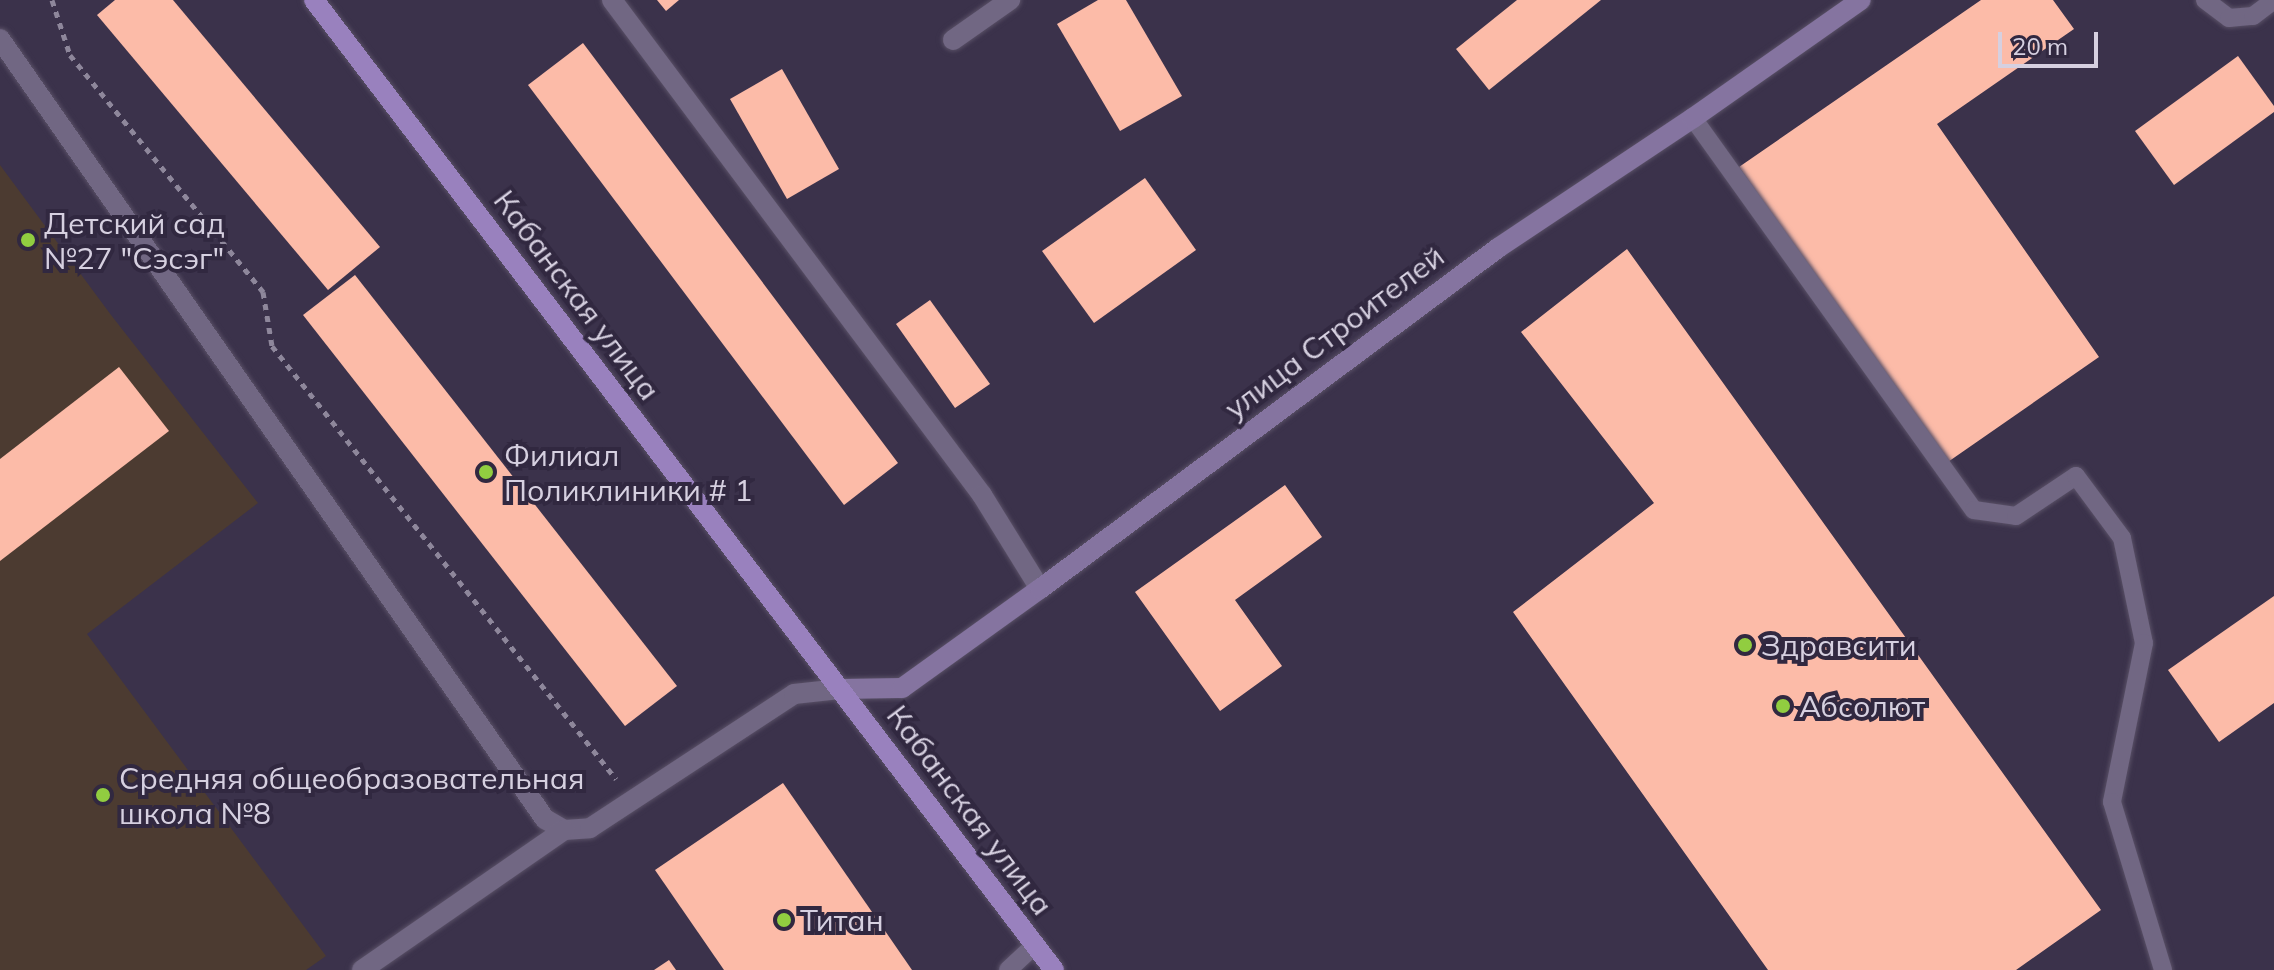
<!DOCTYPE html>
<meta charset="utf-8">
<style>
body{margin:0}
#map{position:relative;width:2274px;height:970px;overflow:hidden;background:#3b324b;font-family:Mulish,sans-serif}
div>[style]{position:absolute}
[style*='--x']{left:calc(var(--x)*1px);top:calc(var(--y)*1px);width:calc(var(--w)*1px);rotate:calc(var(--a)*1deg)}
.education>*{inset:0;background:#4c3b31}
.building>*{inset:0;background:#fcbba8}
.path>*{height:5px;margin-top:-2.5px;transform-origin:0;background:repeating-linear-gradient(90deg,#8e879b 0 6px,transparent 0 12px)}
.roads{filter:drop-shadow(0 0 2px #595066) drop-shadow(0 0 2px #595066)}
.lane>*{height:18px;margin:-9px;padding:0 9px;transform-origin:9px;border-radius:9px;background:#716783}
.street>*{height:20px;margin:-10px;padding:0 10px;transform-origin:10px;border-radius:10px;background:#716783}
.secondary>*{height:20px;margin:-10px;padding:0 10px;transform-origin:10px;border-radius:10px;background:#8574a0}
.primary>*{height:20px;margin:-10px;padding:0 10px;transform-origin:10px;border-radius:10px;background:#9981be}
.dots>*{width:22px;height:22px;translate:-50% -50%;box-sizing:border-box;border:4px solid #312840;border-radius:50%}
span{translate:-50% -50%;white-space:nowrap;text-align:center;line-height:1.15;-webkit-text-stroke:8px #312840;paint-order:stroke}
.poi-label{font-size:30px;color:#d6d0e0}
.left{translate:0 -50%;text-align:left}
.street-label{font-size:30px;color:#d6d0e0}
.scale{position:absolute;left:1998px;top:32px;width:100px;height:36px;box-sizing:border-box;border:4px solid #d6d0e0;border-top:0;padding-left:10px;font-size:24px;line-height:28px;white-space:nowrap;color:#d6d0e0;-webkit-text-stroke:6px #312840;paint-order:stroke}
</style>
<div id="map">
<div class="education">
<div style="clip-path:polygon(0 165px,111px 315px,258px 503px,87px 634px,326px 956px,306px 970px,0 970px)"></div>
</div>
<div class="building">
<div style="clip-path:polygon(115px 0,173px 0,380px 247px,328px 290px,97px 15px)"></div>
<div style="clip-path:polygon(657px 0,679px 0,666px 11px)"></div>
<div style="clip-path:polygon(1098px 0,1126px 0,1182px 96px,1120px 131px,1057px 24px)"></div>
<div style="clip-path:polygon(1517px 0,1601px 0,1489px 90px,1456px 49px)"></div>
<div style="clip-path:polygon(1981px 0,2053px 0,2074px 29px,1937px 124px,2099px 357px,1945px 464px,1739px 167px)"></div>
<div style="clip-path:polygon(583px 43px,898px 463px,844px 505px,528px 85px)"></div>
<div style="clip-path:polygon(2238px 56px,2274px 106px,2274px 112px,2174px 185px,2135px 131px)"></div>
<div style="clip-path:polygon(782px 69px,839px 169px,787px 199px,730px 99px)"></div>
<div style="clip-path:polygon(1145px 178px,1196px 250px,1094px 323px,1042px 251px)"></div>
<div style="clip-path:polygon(1627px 249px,2101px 910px,2016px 970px,1768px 970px,1513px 612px,1654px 503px,1521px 332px)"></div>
<div style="clip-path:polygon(355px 275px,677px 686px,625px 726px,303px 315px)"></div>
<div style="clip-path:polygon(930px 300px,990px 384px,955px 408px,896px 324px)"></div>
<div style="clip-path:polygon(119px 367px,169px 431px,0 561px,0 459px)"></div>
<div style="clip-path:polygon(1285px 485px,1322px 537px,1235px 600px,1282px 666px,1220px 711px,1135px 592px)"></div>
<div style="clip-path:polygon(2274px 596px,2274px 703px,2219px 742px,2168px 670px)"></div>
<div style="clip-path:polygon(783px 783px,912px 970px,724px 970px,655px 870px)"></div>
<div style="clip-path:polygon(669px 960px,676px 970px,654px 970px)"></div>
</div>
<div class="path">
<div style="--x:52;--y:0;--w:58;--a:71.9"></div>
<div style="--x:70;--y:55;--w:306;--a:50.8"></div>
<div style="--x:263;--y:292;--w:55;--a:80.5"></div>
<div style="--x:272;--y:346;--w:553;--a:51.53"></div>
</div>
<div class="roads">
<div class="lane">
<div style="--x:2205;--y:0;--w:30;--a:37"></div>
<div style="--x:2229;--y:18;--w:24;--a:-5"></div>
<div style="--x:2253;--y:16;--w:26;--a:-37"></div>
<div style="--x:1693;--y:118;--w:482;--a:54.4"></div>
<div style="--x:1974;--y:510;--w:42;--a:8.1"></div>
<div style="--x:2016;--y:516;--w:72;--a:-33.7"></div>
<div style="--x:2076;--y:476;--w:77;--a:53.4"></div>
<div style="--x:2122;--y:538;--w:107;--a:78.2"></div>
<div style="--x:2144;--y:643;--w:162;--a:101.4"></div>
<div style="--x:2112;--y:802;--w:176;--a:73.1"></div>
<div style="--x:1008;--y:970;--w:37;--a:-43"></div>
</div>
<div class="street">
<div style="--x:612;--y:0;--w:618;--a:53.22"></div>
<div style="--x:982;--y:495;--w:110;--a:58.3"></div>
<div style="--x:0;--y:39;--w:952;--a:55.06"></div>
<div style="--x:545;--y:819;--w:22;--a:30"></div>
<div style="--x:564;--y:830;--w:26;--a:-4"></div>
<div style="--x:590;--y:828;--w:244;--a:-33.3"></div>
<div style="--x:794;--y:694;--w:46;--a:-6.2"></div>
<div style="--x:953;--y:40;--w:70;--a:-35.1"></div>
<div style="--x:362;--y:970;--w:246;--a:-34.7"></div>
</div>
<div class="secondary">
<div style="--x:840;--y:689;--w:62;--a:-0.9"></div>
<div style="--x:902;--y:688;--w:170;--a:-35.7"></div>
<div style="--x:1040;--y:589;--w:571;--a:-36.67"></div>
<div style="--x:1498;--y:248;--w:234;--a:-33.7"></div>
<div style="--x:1693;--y:118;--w:205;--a:-35.1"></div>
</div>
<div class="primary">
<div style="--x:314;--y:0;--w:1220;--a:52.66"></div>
</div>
</div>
<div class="dots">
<div style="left:28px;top:240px;background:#91cd40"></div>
<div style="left:486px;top:472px;background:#91cd40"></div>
<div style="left:1745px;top:645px;background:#91cd40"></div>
<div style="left:1783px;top:706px;background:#91cd40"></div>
<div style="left:103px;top:795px;background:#91cd40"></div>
<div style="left:784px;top:920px;background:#91cd40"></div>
</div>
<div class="poi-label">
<span class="left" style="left:44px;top:240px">Детский сад<br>№27 "Сэсэг"</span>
<span class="left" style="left:504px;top:472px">Филиал<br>Поликлиники # 1</span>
<span class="left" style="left:1761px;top:645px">Здравсити</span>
<span class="left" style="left:1799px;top:706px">Абсолют</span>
<span class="left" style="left:119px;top:795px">Средняя общеобразовательная<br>школа №8</span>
<span class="left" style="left:800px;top:920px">Титан</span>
</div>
<div class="street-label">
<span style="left:577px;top:295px;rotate:53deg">Кабанская улица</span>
<span style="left:1334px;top:332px;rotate:-37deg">улица Строителей</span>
<span style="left:970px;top:810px;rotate:53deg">Кабанская улица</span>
</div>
<div class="scale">20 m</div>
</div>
